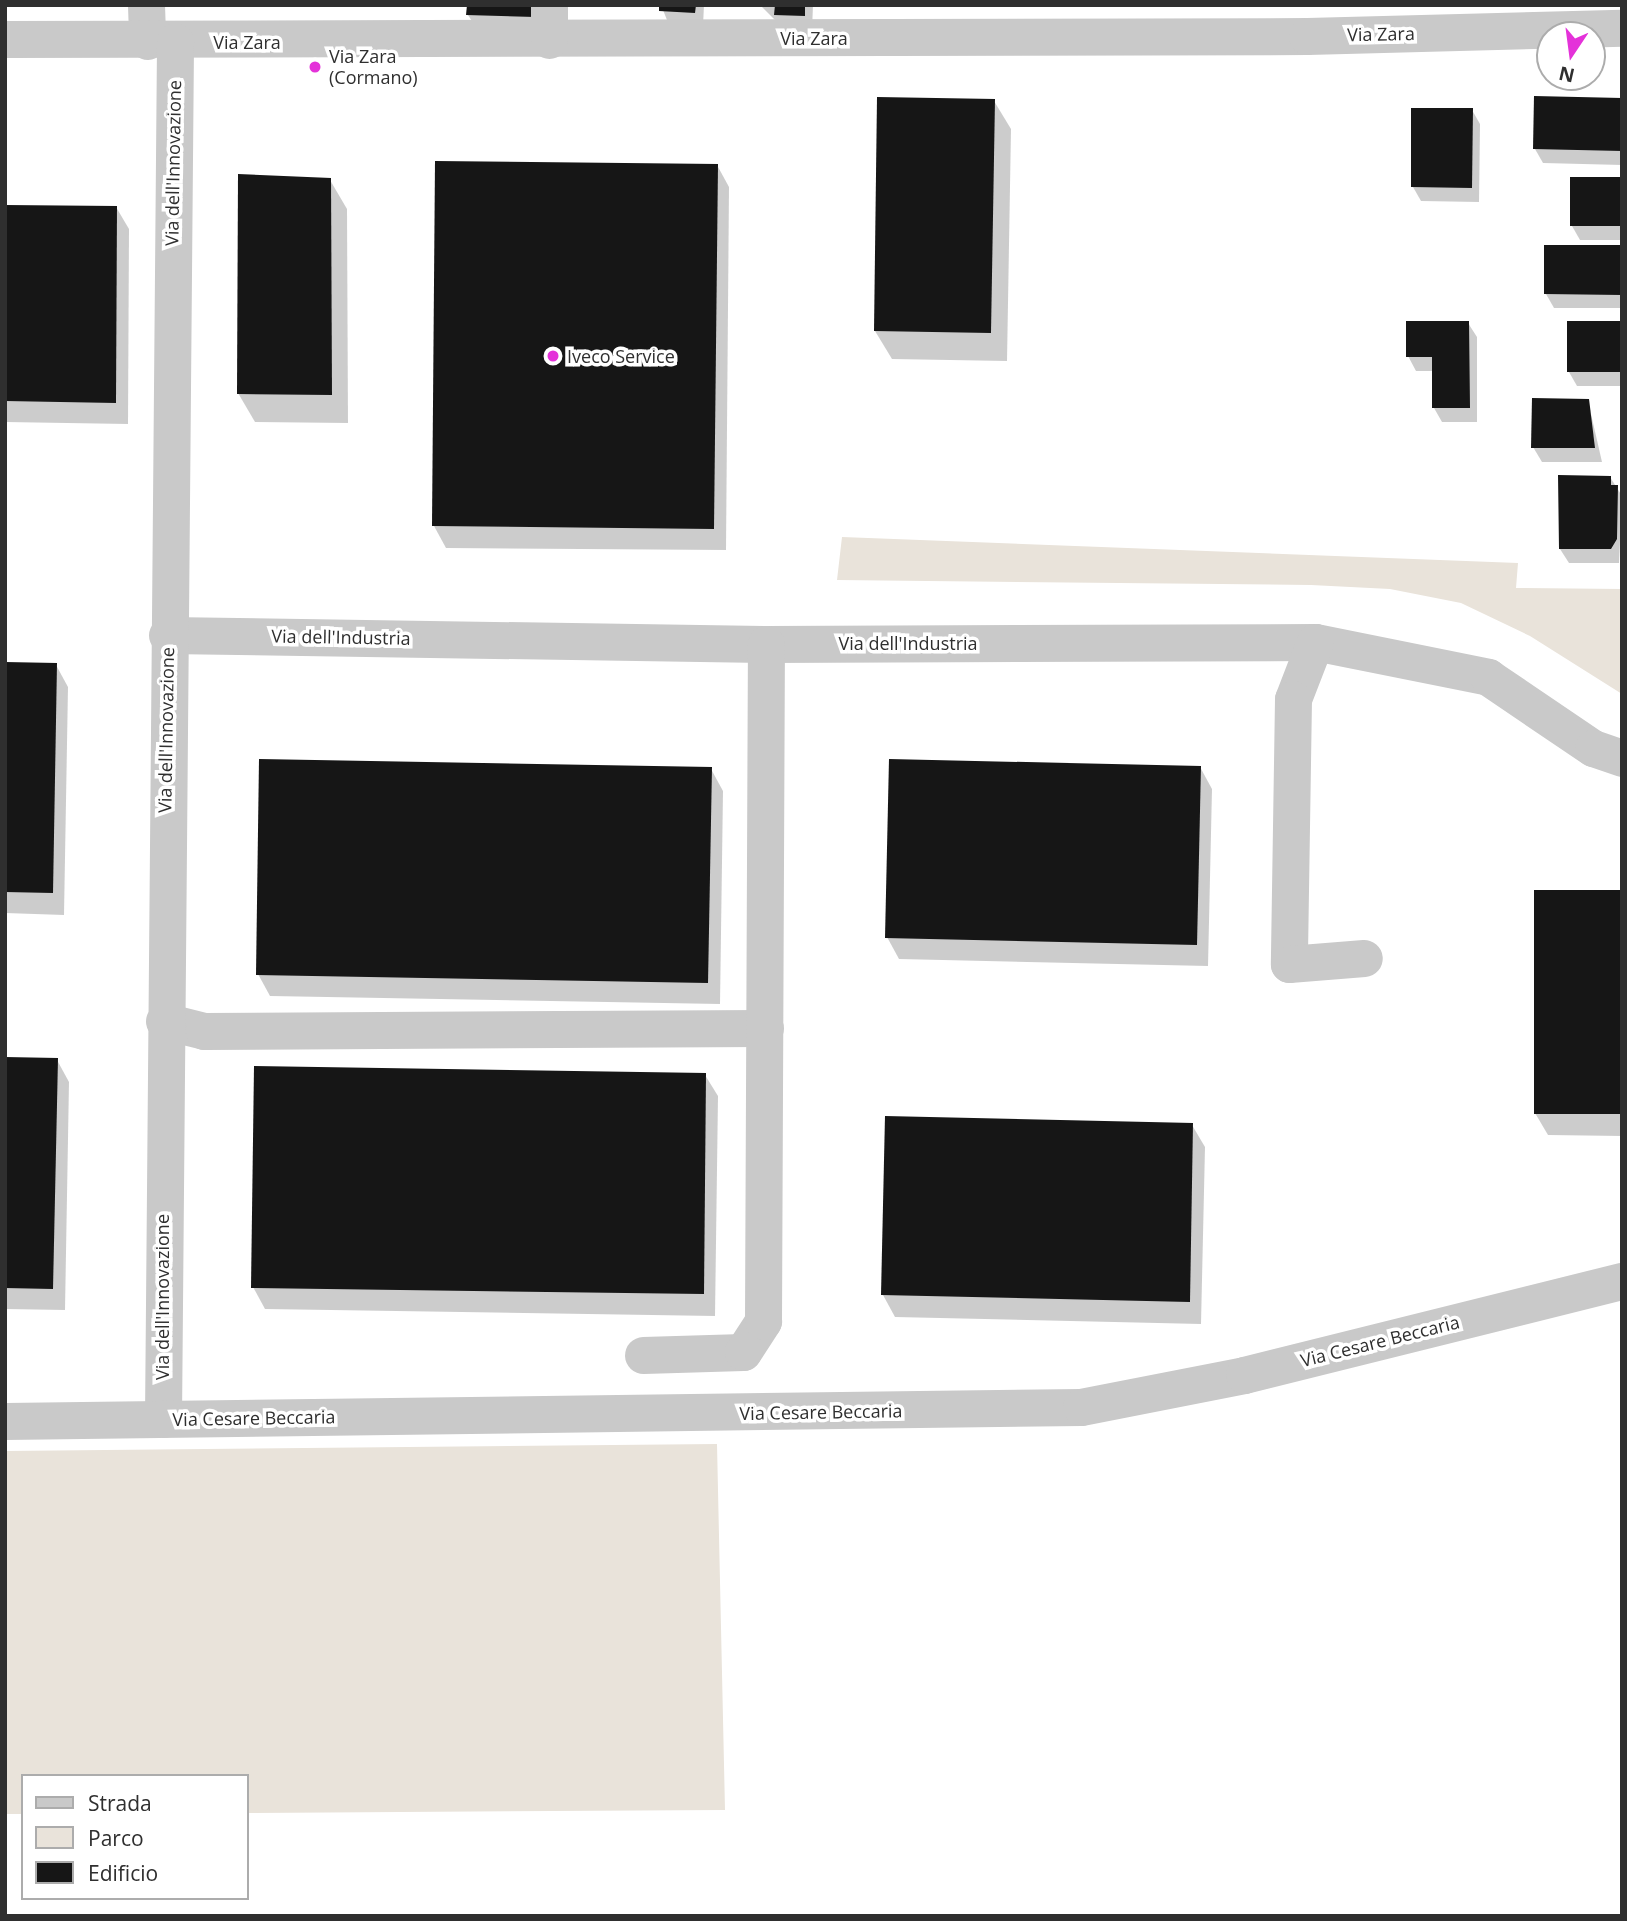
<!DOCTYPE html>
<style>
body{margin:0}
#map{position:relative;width:1627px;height:1921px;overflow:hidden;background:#fff;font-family:"Open Sans",sans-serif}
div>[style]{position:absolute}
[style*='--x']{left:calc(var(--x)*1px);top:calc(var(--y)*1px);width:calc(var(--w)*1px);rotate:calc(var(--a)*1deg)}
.green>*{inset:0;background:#e9e3da}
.shadow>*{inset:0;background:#0003}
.building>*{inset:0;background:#161616}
.minor>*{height:37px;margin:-18.5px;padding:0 18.5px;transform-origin:18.5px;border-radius:18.5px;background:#c9c9c9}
.dots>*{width:19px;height:19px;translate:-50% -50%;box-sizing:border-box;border:4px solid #fff;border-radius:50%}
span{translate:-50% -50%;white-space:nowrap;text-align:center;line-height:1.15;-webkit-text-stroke:7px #fff;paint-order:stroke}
.street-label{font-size:18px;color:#2f2f2f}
.poi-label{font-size:18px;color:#2f2f2f}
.left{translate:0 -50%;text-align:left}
.frame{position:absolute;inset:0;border:7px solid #2f2f2f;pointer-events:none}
.legend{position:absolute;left:21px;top:1774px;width:228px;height:126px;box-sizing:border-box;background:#fff;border:2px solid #acacac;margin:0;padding:9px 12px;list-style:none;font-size:21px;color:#2f2f2f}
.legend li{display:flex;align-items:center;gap:14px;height:35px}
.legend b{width:35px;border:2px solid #acacac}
.north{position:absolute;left:1536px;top:21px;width:70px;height:70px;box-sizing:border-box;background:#fff;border:2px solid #acacac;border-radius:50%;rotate:193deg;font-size:19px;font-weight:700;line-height:28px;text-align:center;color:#2f2f2f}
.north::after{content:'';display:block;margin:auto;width:24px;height:32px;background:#e432d9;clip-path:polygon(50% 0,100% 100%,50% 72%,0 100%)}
</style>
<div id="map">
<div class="green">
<div style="clip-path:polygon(842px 537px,1518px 563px,1516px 588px,1622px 589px,1622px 694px,1530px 636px,1461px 603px,1390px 589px,1311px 585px,837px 580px)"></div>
<div style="clip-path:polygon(717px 1444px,725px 1810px,247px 1813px,247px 1776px,23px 1776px,23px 1814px,5px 1814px,5px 1451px)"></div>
</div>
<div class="shadow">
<div style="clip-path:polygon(543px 5px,543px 31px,477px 29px,468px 15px)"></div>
<div style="clip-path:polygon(661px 5px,704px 5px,703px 26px,669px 25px)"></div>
<div style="clip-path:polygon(760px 5px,813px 5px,812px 30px,784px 29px)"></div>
<div style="clip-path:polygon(1622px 99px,1622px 165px,1543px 163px,1535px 149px)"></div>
<div style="clip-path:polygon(994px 101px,1011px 129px,1007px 361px,892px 359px,875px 331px)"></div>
<div style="clip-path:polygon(1472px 110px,1480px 124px,1479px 202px,1421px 201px,1413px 187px)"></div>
<div style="clip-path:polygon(717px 165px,729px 187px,726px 550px,446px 548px,434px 526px)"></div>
<div style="clip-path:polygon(1622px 178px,1622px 240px,1580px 240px,1572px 226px)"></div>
<div style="clip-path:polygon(330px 180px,347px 209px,348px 423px,255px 422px,238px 393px)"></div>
<div style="clip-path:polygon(5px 207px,116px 207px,129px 229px,128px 424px,5px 422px)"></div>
<div style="clip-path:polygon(1622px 247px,1622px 308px,1554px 308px,1546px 294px)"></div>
<div style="clip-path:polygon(1468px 323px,1477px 337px,1477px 422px,1442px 422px,1434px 408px,1434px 371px,1416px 371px,1408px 356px)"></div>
<div style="clip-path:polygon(1622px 323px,1622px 386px,1577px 386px,1569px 372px)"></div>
<div style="clip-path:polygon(1588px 401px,1602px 462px,1542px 462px,1533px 447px)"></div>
<div style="clip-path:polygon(1560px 477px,1610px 477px,1622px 496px,1619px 563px,1569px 563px,1560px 549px)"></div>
<div style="clip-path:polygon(5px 664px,56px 665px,68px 687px,64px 915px,5px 913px)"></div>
<div style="clip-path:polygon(1200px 767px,1212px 789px,1208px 966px,899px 959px,887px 937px)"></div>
<div style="clip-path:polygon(711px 769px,723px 791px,720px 1004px,270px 996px,258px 974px)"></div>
<div style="clip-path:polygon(1622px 892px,1622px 1136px,1548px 1135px,1535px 1113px)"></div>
<div style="clip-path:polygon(5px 1059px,57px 1060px,69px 1082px,65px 1310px,5px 1309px)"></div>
<div style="clip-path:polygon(705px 1075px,718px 1096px,715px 1316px,265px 1309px,253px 1287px)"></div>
<div style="clip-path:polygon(1192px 1125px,1205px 1147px,1201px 1324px,895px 1317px,883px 1295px)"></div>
</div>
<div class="building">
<div style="clip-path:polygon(467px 5px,535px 5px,535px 17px,466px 15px)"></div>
<div style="clip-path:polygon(659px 5px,696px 5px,695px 13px,659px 11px)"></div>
<div style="clip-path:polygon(775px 5px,805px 5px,805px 16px,774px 15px)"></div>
<div style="clip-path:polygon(1534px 96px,1622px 98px,1622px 151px,1533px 149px)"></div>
<div style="clip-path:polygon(877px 97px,995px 99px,991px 333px,874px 331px)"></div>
<div style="clip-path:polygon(1411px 108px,1473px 108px,1472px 188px,1411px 187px)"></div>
<div style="clip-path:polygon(435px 161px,718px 164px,714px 529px,432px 526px)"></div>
<div style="clip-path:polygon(238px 174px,331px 178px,332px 395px,237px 394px)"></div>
<div style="clip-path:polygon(1570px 177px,1622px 177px,1622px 226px,1570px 226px)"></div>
<div style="clip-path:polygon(5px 205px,117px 206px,116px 403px,5px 401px)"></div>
<div style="clip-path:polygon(1544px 245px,1622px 245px,1622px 295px,1544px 294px)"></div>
<div style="clip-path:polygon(1406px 321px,1469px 321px,1470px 408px,1432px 408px,1432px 357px,1406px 357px)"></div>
<div style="clip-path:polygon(1567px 321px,1622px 321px,1622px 372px,1567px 372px)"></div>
<div style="clip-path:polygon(1532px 398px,1589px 399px,1595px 448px,1531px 448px)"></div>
<div style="clip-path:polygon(1558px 475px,1611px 476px,1611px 485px,1618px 485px,1617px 539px,1611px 549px,1559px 549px)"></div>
<div style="clip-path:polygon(5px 662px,57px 663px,53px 893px,5px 892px)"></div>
<div style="clip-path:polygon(259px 759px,712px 767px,708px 983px,256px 975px)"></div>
<div style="clip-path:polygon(889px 759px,1201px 766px,1197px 945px,885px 938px)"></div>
<div style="clip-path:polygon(1534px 890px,1622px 890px,1622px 1114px,1534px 1114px)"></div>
<div style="clip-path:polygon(5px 1057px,58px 1058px,53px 1289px,5px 1288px)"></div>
<div style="clip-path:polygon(254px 1066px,706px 1073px,704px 1294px,251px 1288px)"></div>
<div style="clip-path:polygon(885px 1116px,1193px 1123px,1190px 1302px,881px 1295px)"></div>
</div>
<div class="minor">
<div style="--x:146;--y:5;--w:36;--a:88"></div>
<div style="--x:5;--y:39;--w:1302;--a:-0.13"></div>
<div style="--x:1307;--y:36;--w:315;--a:-1.5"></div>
<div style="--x:549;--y:40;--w:35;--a:-90"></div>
<div style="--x:167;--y:635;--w:599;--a:0.86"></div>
<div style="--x:766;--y:644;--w:549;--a:-0.21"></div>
<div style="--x:1315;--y:642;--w:177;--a:11.4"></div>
<div style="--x:1488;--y:677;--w:127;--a:34.1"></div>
<div style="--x:1593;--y:748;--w:31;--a:19"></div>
<div style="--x:1315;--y:642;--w:61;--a:111.1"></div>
<div style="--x:1293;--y:699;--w:265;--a:90.9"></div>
<div style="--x:1289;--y:964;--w:75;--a:-4.6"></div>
<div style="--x:164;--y:1021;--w:41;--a:14"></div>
<div style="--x:204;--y:1031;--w:561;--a:-0.31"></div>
<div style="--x:643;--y:1355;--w:100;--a:-1.7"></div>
<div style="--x:743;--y:1352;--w:37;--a:-57"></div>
<div style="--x:763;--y:1321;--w:677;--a:-89.75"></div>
<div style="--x:163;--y:1419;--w:1378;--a:-89.5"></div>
<div style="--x:5;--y:1421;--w:1076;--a:-0.75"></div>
<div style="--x:1081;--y:1407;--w:166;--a:-11.1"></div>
<div style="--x:1244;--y:1375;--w:390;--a:-14"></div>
</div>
<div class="dots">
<div style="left:315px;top:67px;background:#e432d9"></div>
<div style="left:553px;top:356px;background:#e432d9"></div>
</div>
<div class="street-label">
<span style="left:1381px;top:34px;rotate:-1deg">Via Zara</span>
<span style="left:814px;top:38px">Via Zara</span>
<span style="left:247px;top:42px">Via Zara</span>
<span style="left:173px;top:163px;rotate:-89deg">Via dell'Innovazione</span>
<span style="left:341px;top:637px;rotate:1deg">Via dell'Industria</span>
<span style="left:908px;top:643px">Via dell'Industria</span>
<span style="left:166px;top:730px;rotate:-89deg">Via dell'Innovazione</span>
<span style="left:162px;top:1297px;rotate:-90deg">Via dell'Innovazione</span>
<span style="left:1380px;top:1341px;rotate:-14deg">Via Cesare Beccaria</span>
<span style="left:821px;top:1412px;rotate:-1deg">Via Cesare Beccaria</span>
<span style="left:254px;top:1418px;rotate:-1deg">Via Cesare Beccaria</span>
</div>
<div class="poi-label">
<span class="left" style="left:329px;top:67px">Via Zara<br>(Cormano)</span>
<span class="left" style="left:567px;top:356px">Iveco Service</span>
</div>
<div class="frame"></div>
<ul class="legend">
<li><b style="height:9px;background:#c9c9c9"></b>Strada</li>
<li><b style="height:19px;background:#e9e3da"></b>Parco</li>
<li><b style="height:19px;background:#161616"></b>Edificio</li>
</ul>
<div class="north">N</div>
</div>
